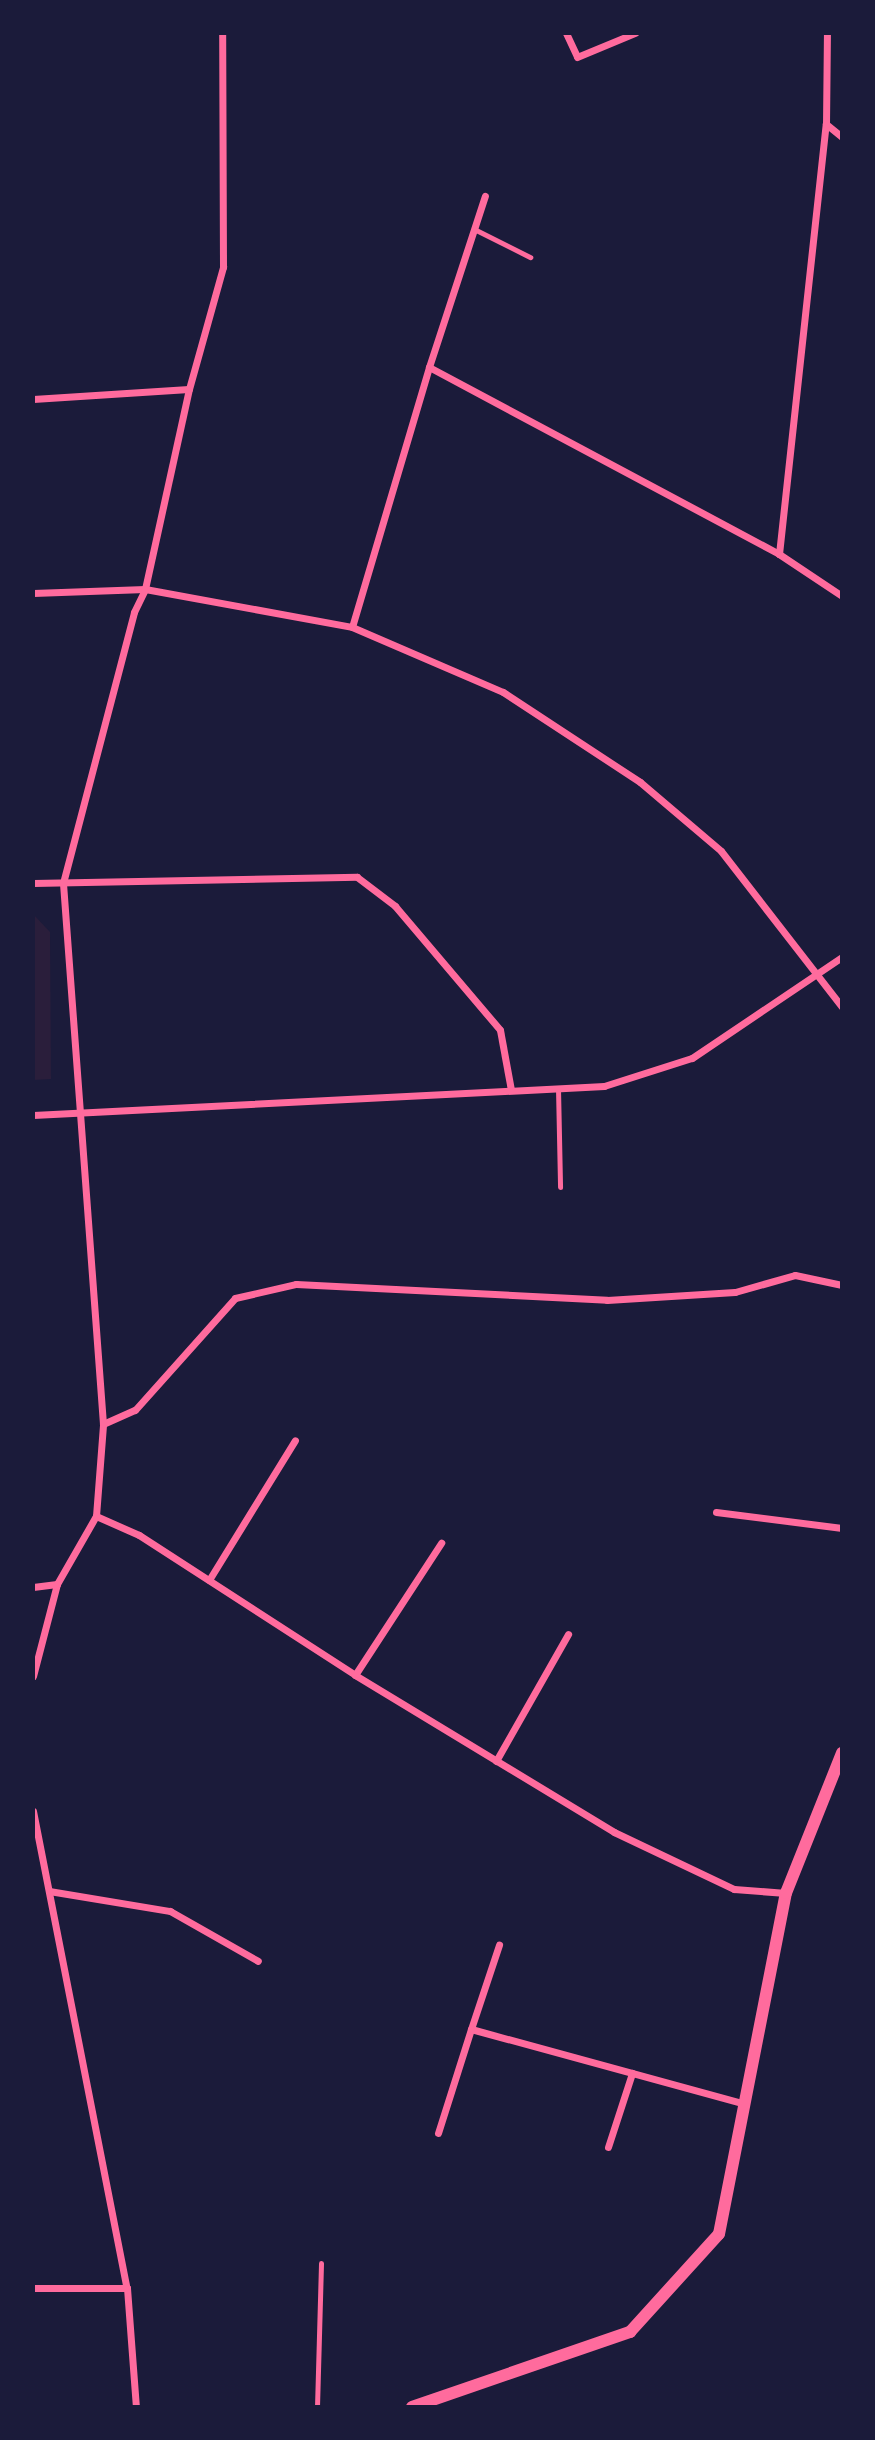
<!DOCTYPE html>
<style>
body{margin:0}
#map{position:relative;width:875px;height:2440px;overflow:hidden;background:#1b1b3a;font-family:"Work Sans",sans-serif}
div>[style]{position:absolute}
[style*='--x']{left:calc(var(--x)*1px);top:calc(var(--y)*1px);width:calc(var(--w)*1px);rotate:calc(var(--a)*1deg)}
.green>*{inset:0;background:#2a1e3b}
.service>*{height:5px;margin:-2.5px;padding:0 2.5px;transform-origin:2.5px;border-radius:2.5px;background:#ff6b9d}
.minor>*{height:7px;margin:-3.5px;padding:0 3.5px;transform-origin:3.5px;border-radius:3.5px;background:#ff6b9d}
.tertiary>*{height:12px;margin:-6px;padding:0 6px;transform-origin:6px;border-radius:6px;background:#ff6b9d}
span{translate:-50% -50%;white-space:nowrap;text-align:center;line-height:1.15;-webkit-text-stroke:5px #1b1b3a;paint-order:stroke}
.frame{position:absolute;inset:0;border:35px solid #1b1b3a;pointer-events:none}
</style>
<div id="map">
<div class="green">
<div style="clip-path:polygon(33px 914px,50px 932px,51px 1079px,33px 1080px)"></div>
</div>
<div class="service">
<div style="--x:474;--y:229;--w:63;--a:26.6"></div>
<div style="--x:558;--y:1088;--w:99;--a:88.8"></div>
<div style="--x:317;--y:2407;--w:144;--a:-88.4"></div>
</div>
<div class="minor">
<div style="--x:566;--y:33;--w:26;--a:65"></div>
<div style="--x:577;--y:57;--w:63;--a:-22.5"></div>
<div style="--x:826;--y:124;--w:21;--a:39"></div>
<div style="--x:429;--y:367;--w:180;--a:-71.9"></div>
<div style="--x:33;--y:399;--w:156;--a:-3.7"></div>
<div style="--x:779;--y:554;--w:433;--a:-83.8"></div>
<div style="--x:826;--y:124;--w:91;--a:-89.4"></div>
<div style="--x:33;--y:593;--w:112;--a:-2"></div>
<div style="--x:145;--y:589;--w:210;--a:10.4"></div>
<div style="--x:352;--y:627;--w:164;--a:23.3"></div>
<div style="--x:503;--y:692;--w:164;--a:33.3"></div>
<div style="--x:640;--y:782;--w:106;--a:40.4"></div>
<div style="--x:721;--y:851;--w:197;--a:52.2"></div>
<div style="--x:352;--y:627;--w:271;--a:-73.5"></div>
<div style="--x:429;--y:367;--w:397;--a:28.1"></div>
<div style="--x:779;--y:554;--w:76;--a:33.7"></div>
<div style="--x:33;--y:883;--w:324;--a:-1.1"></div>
<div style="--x:357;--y:877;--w:48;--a:37.3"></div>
<div style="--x:395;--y:906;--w:162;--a:49.7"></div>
<div style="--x:500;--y:1030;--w:61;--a:79.6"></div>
<div style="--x:33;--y:1115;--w:572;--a:-2.91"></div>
<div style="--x:604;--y:1086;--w:92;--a:-17.7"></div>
<div style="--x:692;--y:1058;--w:181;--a:-34"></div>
<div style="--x:103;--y:1424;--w:35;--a:-24"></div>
<div style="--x:135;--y:1410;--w:150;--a:-48.2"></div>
<div style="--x:235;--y:1298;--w:63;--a:-12.9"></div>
<div style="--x:296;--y:1284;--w:311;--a:2.9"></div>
<div style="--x:607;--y:1300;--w:128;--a:-3.6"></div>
<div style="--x:735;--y:1292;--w:62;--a:-15.8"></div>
<div style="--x:795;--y:1275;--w:48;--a:12"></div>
<div style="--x:716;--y:1512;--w:127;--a:7.2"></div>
<div style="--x:96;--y:1516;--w:47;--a:23.8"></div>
<div style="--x:139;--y:1535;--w:257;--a:32.9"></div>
<div style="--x:355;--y:1675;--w:303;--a:31.2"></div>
<div style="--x:614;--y:1832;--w:133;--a:25.4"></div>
<div style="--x:734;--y:1889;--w:52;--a:4.4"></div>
<div style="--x:209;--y:1580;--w:164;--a:-58.4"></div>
<div style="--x:33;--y:1587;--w:24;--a:-7"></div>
<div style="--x:355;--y:1675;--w:158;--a:-56.9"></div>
<div style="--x:33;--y:1676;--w:95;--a:-75.4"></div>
<div style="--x:57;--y:1584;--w:78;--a:-60.2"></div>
<div style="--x:96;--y:1516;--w:92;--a:-85.6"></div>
<div style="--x:103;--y:1424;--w:542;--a:-94.23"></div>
<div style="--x:63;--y:883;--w:280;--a:-75.3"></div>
<div style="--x:134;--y:612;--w:25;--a:-64"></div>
<div style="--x:145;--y:589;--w:205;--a:-77.6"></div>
<div style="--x:189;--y:389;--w:127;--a:-74.4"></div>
<div style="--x:223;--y:267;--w:234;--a:-90.2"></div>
<div style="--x:496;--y:1761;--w:146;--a:-60.4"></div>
<div style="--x:33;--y:1811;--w:486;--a:78.9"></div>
<div style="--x:127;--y:2288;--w:119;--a:85.7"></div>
<div style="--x:49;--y:1891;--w:123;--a:9.4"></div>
<div style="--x:170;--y:1911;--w:101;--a:29.6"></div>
<div style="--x:471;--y:2029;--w:89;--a:-71.6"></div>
<div style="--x:438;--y:2133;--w:109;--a:-72.4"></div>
<div style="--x:471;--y:2029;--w:285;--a:15.3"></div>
<div style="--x:608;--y:2147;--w:78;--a:-72"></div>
<div style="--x:33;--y:2288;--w:94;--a:0"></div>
</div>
<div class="tertiary">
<div style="--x:412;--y:2407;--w:231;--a:-19"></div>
<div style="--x:630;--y:2332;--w:132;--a:-47.8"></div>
<div style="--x:719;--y:2234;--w:348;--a:-78.9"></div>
<div style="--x:786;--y:1893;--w:151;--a:-68.2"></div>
</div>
<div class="frame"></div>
</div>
